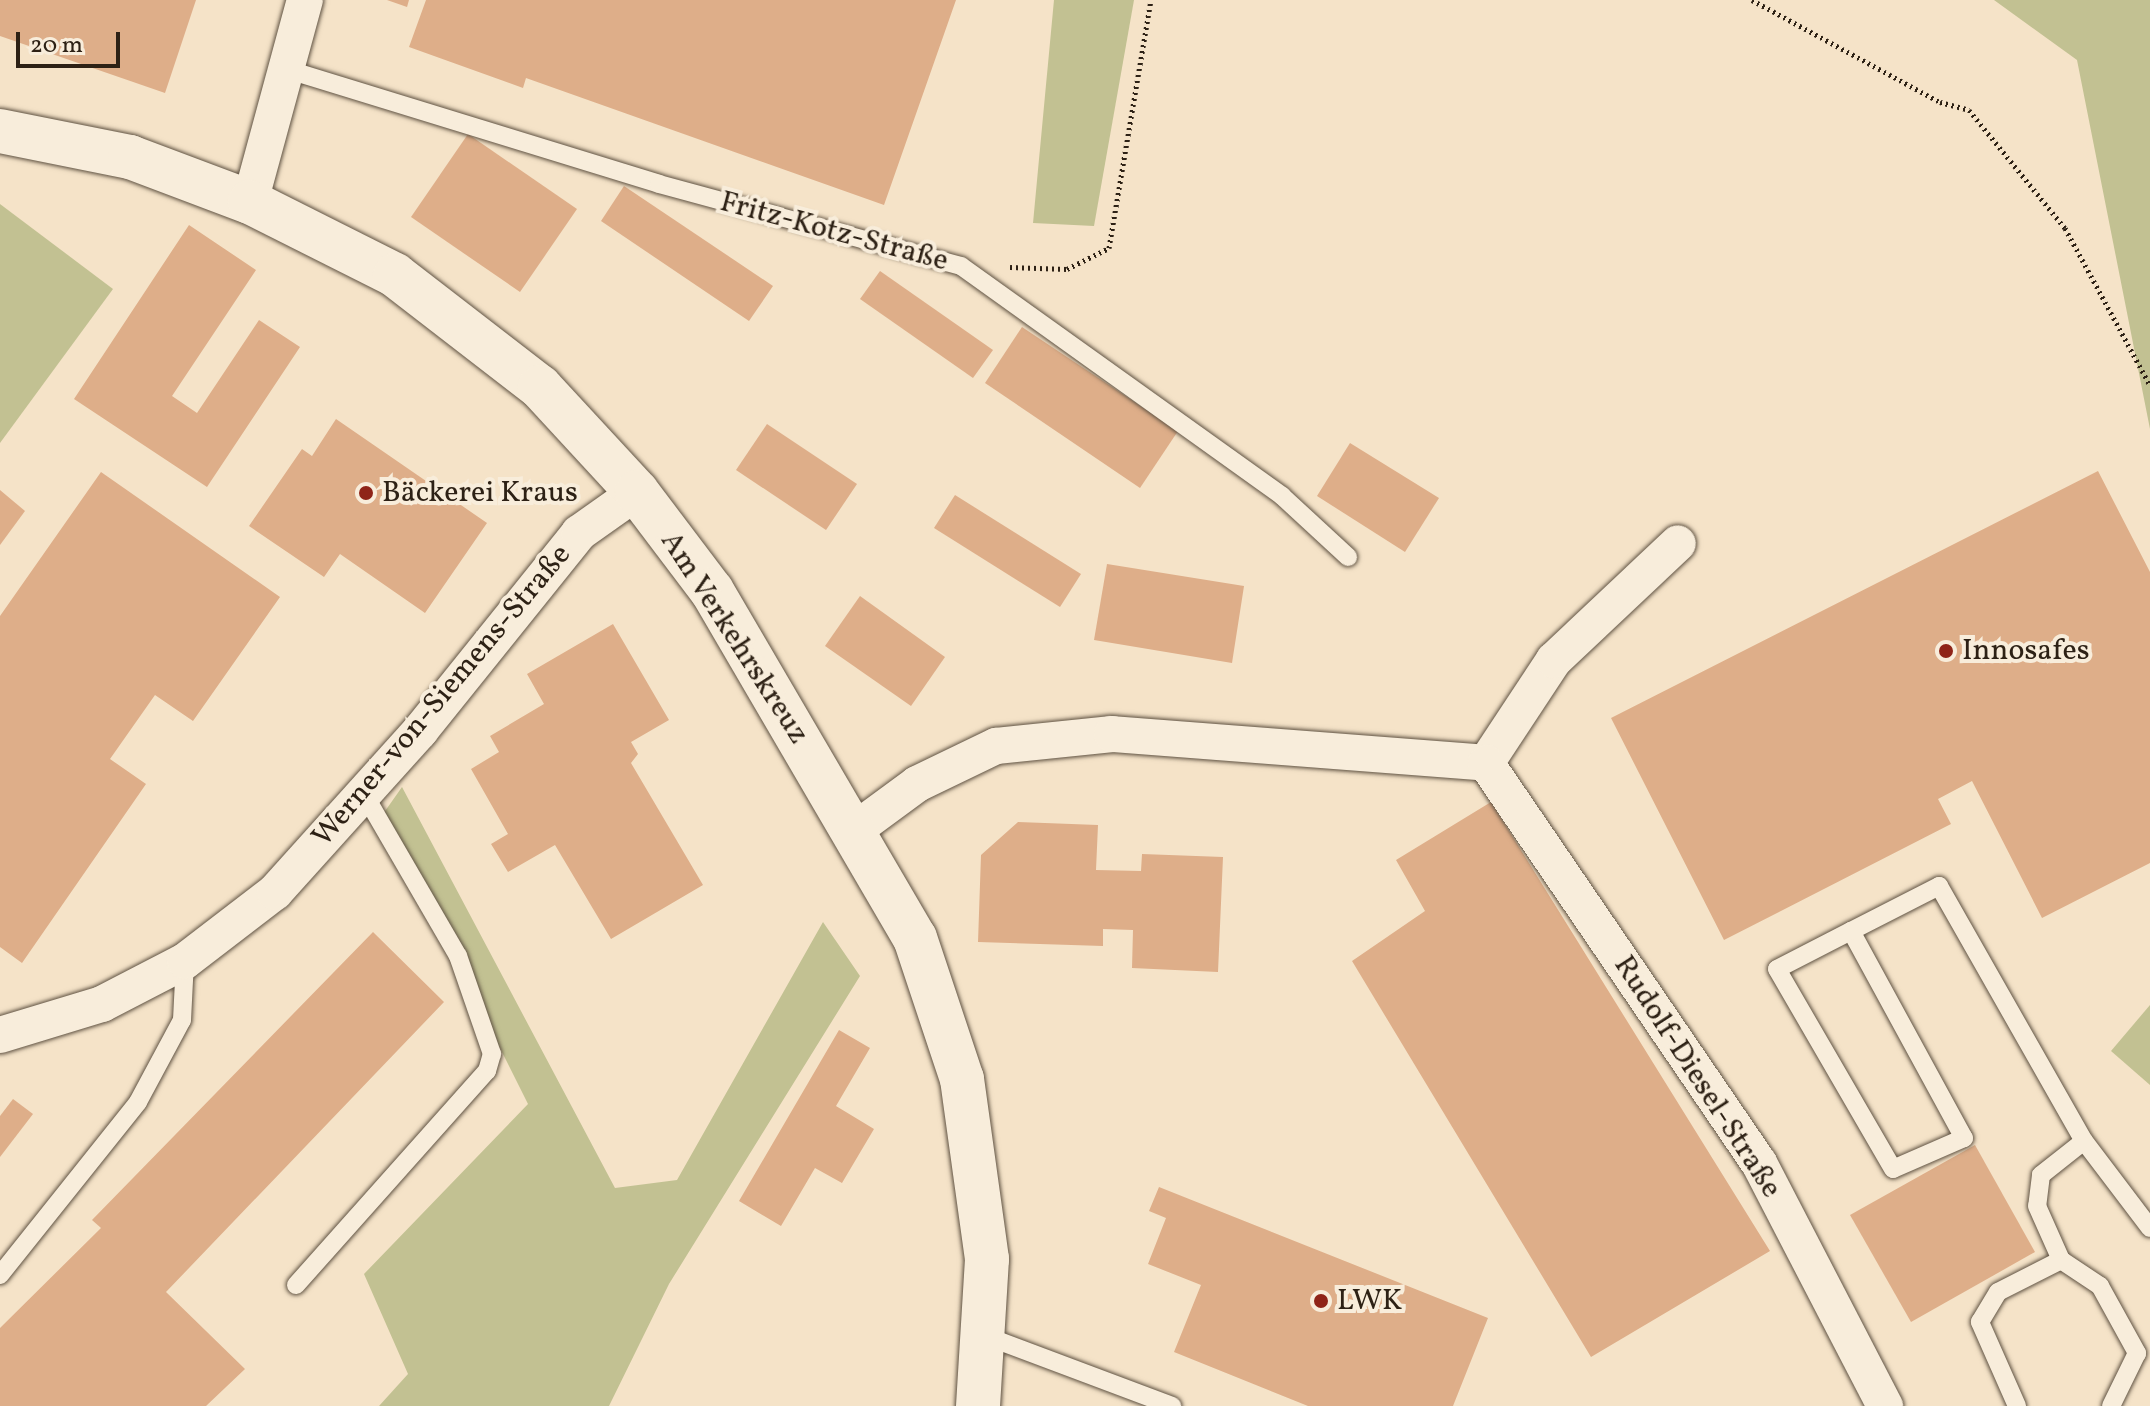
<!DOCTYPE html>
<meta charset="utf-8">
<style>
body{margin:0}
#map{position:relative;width:2150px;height:1406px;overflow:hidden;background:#f5e3c8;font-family:Vollkorn,serif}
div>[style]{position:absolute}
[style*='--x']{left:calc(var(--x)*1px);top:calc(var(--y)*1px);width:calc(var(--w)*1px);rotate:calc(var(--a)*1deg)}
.green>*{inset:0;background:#c2c192}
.building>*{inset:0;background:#deae89}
.path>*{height:5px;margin-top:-2.5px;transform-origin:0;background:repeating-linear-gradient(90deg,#2d2115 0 2px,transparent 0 6px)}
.roads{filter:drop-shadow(0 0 2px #5f5242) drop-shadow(0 0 2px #5f5242)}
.service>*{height:18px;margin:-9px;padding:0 9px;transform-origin:9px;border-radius:9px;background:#f8eddb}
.minor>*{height:36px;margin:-18px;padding:0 18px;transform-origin:18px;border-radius:18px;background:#f8eddb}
.tertiary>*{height:44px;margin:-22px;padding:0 22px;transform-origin:22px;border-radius:22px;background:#f8eddb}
.dots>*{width:22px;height:22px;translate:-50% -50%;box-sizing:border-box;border:4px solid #f8eddb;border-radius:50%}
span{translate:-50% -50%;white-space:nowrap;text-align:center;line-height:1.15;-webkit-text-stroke:8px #f8eddb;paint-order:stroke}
.street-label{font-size:30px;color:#2d2115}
.poi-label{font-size:30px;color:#2d2115}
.left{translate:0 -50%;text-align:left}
.scale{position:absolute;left:16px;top:32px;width:104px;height:36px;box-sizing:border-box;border:4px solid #2d2115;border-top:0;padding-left:10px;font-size:24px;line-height:28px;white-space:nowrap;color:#2d2115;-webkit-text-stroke:6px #f8eddb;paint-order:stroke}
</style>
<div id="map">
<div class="green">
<div style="clip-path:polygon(1054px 0,1134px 0,1094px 226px,1033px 223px)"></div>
<div style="clip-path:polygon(1994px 0,2150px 0,2150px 429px,2077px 60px)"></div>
<div style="clip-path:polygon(0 204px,113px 289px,0 443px)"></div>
<div style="clip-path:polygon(402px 787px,615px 1188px,677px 1180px,823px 922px,860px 976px,669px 1284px,609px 1406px,379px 1406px,408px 1374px,364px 1274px,528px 1104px,383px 814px)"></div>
<div style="clip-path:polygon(2150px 1005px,2150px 1085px,2111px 1051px)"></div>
</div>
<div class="building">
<div style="clip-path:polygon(0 0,196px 0,165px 93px,0 36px)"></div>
<div style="clip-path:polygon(387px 0,409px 0,407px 7px)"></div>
<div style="clip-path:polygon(426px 0,956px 0,884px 205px,526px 78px,523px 88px,409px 47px)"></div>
<div style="clip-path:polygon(468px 134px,577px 209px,520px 292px,411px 217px)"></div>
<div style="clip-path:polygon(624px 186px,773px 286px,749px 321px,601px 221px)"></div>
<div style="clip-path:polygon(189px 225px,256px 270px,172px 396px,197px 413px,259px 320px,300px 347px,207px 487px,74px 399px)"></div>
<div style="clip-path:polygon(880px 271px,993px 350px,973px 378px,860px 299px)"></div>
<div style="clip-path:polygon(1022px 327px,1178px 431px,1140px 488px,985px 383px)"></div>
<div style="clip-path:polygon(336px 419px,487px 523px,425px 613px,340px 554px,324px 577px,249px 526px,302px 449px,312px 456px)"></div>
<div style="clip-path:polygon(767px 424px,857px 484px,826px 530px,736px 470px)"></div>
<div style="clip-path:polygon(1350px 443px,1439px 498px,1405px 552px,1317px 496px)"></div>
<div style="clip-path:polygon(2098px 471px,2150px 572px,2150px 863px,2042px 918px,1972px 781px,1938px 799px,1951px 824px,1724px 940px,1611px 718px)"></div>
<div style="clip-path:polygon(101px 472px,280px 597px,193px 721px,155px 695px,110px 759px,146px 784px,22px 963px,0 947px,0 616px)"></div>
<div style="clip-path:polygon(0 490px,25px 511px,0 545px)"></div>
<div style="clip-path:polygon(955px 495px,1081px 574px,1060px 607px,934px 528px)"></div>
<div style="clip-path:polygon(1107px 564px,1244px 586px,1232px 663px,1094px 640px)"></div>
<div style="clip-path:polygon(860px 596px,945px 657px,911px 706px,825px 646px)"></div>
<div style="clip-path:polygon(613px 624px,669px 720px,631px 742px,638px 754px,631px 763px,703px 885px,611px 939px,555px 845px,508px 872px,491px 844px,508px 834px,471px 769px,499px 752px,490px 736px,544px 704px,527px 674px)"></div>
<div style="clip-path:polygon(1491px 802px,1770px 1251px,1591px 1357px,1352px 961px,1425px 911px,1396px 860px)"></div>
<div style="clip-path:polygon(1018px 822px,1098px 825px,1096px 870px,1141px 871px,1142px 854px,1223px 857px,1218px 972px,1132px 968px,1133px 930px,1103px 929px,1103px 946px,978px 942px,981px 855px)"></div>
<div style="clip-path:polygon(373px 932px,444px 1002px,166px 1292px,245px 1369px,206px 1406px,0 1406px,0 1328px,101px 1228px,92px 1220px)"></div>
<div style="clip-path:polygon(839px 1030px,870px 1048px,836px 1106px,874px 1129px,842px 1183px,815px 1168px,781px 1226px,739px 1201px)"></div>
<div style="clip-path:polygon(13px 1099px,33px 1114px,0 1157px,0 1116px)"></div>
<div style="clip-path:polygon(1975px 1145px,2035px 1252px,1911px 1322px,1850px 1215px)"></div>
<div style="clip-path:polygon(1159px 1187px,1488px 1318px,1453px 1406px,1308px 1406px,1174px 1352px,1201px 1285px,1148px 1264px,1166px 1218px,1149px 1211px)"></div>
</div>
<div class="path">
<div style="--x:1752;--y:0;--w:214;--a:28.5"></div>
<div style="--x:1940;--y:102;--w:30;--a:15"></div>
<div style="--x:1969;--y:110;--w:152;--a:50.9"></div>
<div style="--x:2065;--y:228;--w:179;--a:61.6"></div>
<div style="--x:1010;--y:267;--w:57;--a:2"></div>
<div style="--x:1067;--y:269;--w:47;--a:-26.6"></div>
<div style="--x:1109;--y:248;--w:252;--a:-80.4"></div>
</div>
<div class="roads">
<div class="service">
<div style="--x:289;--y:70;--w:387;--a:17.1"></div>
<div style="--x:659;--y:184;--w:313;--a:15.2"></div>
<div style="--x:961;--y:266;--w:395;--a:35.6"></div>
<div style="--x:1282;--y:496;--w:90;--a:42.7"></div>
<div style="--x:1851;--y:931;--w:236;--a:61.4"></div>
<div style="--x:1964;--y:1138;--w:77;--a:156.4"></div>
<div style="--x:1893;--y:1169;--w:231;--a:-120.1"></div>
<div style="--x:1777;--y:969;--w:83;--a:-27.2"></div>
<div style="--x:1851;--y:931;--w:99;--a:-27.1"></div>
<div style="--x:1939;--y:886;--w:293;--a:60.4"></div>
<div style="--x:2084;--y:1141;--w:109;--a:52.8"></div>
<div style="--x:2084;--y:1141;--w:55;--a:141.7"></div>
<div style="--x:2041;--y:1175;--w:31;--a:97"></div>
<div style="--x:2037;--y:1206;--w:59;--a:66"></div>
<div style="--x:2061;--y:1260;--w:47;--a:33.7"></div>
<div style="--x:2100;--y:1286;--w:77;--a:61.1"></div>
<div style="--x:2137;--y:1353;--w:59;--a:116.1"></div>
<div style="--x:0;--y:1275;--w:221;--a:-51.4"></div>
<div style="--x:138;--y:1102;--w:93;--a:-61.8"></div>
<div style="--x:182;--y:1020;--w:59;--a:-87.1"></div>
<div style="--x:296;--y:1285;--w:287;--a:-48.3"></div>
<div style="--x:487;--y:1071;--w:18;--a:-74"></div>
<div style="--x:492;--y:1054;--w:104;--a:-109.1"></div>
<div style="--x:458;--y:956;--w:187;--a:-120.1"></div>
<div style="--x:986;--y:1336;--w:199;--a:20.6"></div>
<div style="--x:2017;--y:1406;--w:92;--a:-113.8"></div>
<div style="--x:1980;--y:1322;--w:35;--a:-59"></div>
<div style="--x:1998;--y:1292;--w:71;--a:-26.9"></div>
</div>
<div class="minor">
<div style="--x:250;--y:202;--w:209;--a:-74.8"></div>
<div style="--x:1486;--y:763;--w:123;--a:-56.6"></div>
<div style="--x:1554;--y:660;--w:170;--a:-43.3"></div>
<div style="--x:856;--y:829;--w:76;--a:-36.4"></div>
<div style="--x:917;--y:784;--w:88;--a:-25.7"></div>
<div style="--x:996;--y:746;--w:117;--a:-5.9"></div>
<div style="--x:1112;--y:734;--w:375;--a:4.4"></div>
<div style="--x:1486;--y:763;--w:484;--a:55.7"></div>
<div style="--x:1759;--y:1163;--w:274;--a:62.6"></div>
<div style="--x:0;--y:1035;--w:107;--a:-16.9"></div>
<div style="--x:102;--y:1004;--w:93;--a:-27.4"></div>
<div style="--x:185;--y:961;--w:113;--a:-37.5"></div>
<div style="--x:275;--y:892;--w:217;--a:-48"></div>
<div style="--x:420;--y:731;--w:254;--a:-51.2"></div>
<div style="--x:579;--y:533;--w:71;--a:-35.3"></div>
</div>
<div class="tertiary">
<div style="--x:0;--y:131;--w:133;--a:11.3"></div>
<div style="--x:130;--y:157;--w:128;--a:20.6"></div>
<div style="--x:250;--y:202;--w:162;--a:26.7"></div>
<div style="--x:395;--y:275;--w:183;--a:37.7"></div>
<div style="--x:540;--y:387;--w:143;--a:47.3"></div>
<div style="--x:637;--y:492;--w:124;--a:52.9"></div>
<div style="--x:712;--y:591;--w:402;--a:59.7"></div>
<div style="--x:915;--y:938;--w:149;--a:71.6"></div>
<div style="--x:962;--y:1079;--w:182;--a:82.1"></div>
<div style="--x:987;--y:1259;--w:147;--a:93.5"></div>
</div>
</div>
<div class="dots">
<div style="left:366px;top:493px;background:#8f2418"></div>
<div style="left:1946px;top:651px;background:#8f2418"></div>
<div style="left:1321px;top:1301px;background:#8f2418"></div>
</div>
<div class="street-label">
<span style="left:834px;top:232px;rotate:15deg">Fritz-Kotz-Straße</span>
<span style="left:734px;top:638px;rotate:57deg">Am Verkehrskreuz</span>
<span style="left:442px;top:696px;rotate:-50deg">Werner-von-Siemens-Straße</span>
<span style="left:1697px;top:1077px;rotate:57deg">Rudolf-Diesel-Straße</span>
</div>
<div class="poi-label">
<span class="left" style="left:382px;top:493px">Bäckerei Kraus</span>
<span class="left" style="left:1962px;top:651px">Innosafes</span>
<span class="left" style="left:1337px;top:1301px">LWK</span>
</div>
<div class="scale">20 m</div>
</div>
